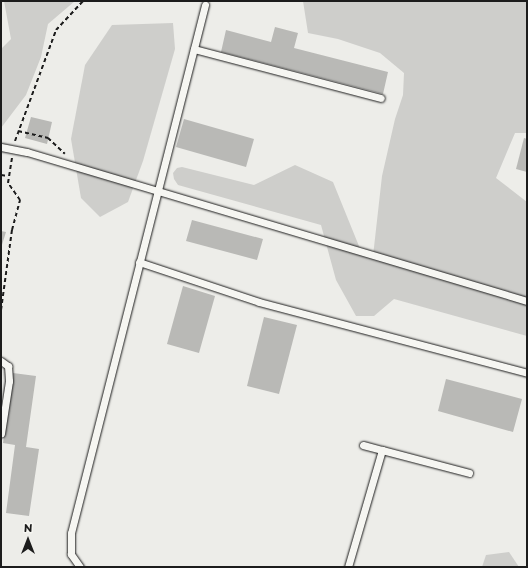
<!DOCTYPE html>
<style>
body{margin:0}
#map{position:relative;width:528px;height:568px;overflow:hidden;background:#edede9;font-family:"Playpen Sans",sans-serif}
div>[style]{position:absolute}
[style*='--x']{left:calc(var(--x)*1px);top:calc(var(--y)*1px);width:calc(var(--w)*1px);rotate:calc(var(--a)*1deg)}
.green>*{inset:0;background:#cececb}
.building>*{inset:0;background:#b9b9b6}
.path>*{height:2px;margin-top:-1px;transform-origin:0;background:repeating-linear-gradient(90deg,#1c1c1c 0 4px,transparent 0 7px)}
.roads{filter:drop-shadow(0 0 1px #1c1c1c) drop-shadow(0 0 1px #1c1c1c)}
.service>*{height:7px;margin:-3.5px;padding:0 3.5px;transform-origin:3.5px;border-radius:3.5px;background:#f6f6f2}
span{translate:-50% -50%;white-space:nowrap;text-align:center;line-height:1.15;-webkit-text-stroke:3.5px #f6f6f2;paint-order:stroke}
.frame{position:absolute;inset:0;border:2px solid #1c1c1c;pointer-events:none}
.north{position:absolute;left:8px;top:520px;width:40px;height:40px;-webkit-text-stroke:3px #f6f6f2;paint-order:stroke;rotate:0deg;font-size:11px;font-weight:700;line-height:16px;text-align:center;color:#1c1c1c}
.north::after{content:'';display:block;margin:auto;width:14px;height:18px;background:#1c1c1c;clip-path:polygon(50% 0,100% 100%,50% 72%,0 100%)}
</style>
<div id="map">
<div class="green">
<div style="clip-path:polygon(4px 1px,75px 1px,48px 24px,41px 57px,26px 95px,1px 128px,1px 49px,11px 39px)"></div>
<div style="clip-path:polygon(303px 1px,527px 1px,527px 133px,515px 133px,496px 178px,527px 202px,527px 336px,394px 299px,374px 316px,356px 316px,336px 280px,321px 225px,178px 185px,174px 179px,173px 173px,177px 168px,182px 167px,254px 185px,295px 165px,333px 182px,363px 256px,373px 256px,382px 176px,395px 119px,403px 95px,404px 73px,380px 53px,338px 39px,308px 33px)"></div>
<div style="clip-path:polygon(173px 23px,175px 49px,143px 161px,128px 202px,100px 217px,81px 198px,71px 139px,85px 65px,112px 25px)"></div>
<div style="clip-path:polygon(509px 552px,519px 567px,482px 567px,486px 555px)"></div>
</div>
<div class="building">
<div style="clip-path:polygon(275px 27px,298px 33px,294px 48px,388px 72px,383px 94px,221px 52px,226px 30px,271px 42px)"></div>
<div style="clip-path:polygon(31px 117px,52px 122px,47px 144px,25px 138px)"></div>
<div style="clip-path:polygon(184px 119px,254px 139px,246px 167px,176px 147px)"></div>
<div style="clip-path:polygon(524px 138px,527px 139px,527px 172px,516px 169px)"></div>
<div style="clip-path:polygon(192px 220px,263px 239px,257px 260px,186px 241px)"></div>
<div style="clip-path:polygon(1px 231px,6px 232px,1px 248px)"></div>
<div style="clip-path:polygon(183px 286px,215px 296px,199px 353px,167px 344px)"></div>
<div style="clip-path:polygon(264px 317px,297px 325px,279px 394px,247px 386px)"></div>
<div style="clip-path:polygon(13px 373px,36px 376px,26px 447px,39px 449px,29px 516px,6px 513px,15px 445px,3px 443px)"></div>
<div style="clip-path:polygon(446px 379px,522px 399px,513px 432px,438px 411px)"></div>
</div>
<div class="path">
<div style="--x:18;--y:131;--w:31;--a:13"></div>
<div style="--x:48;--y:138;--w:23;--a:43"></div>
<div style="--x:15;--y:141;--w:118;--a:-69.7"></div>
<div style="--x:56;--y:30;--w:40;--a:-47"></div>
<div style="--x:1;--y:175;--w:7;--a:8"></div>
<div style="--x:1;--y:310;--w:81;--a:-82.2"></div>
<div style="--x:12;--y:230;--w:31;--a:-75"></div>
<div style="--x:20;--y:200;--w:21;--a:-125"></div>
<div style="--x:8;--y:183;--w:26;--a:-81"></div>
</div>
<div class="roads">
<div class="service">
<div style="--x:194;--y:49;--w:193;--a:14.7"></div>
<div style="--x:1;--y:147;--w:26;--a:11"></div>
<div style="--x:27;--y:152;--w:522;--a:16.59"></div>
<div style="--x:139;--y:262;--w:126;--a:18.4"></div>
<div style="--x:259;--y:302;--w:277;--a:14.8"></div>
<div style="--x:1;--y:361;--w:9;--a:36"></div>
<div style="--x:8;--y:366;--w:15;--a:86"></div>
<div style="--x:9;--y:381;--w:53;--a:98.7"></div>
<div style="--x:363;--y:445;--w:20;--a:15"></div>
<div style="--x:80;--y:567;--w:16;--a:-125"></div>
<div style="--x:71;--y:554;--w:21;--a:-90"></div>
<div style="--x:71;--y:533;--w:545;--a:-75.76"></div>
<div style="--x:348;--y:567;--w:122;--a:-73.8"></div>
<div style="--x:382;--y:450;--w:90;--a:14.8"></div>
</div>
</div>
<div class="frame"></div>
<div class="north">N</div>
</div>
